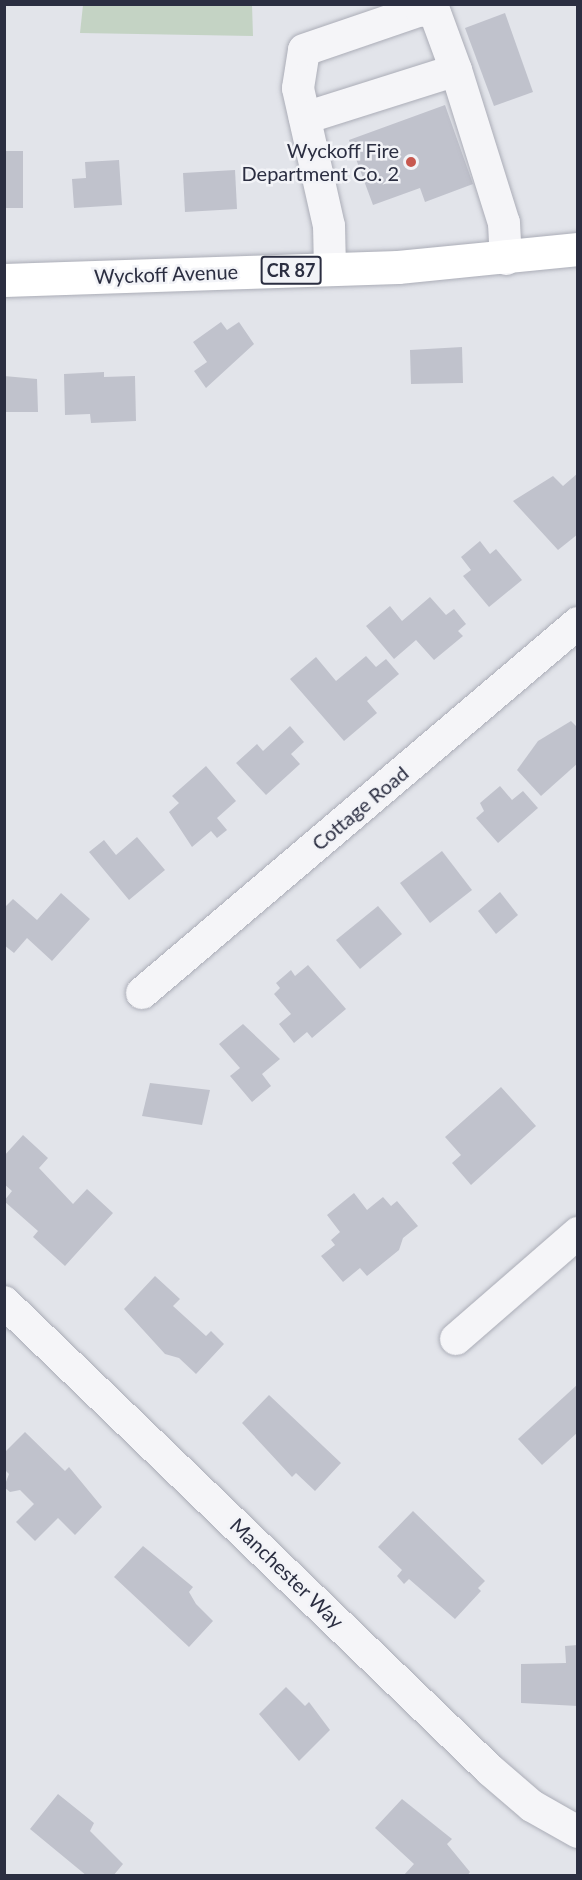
<!DOCTYPE html>
<style>
body{margin:0}
#map{position:relative;width:582px;height:1880px;overflow:hidden;background:#e2e4ea;font-family:Lato,sans-serif}
div>[style]{position:absolute}
[style*='--x']{left:calc(var(--x)*1px);top:calc(var(--y)*1px);width:calc(var(--w)*1px);rotate:calc(var(--a)*1deg)}
.green>*{inset:0;background:#c4d3c4}
.building>*{inset:0;background:#c0c2cc}
.roads{filter:drop-shadow(0 0 2px #abadb7) drop-shadow(0 0 2px #abadb7)}
.minor>*{height:32px;margin:-16px;padding:0 16px;transform-origin:16px;border-radius:16px;background:#f5f5f8}
.major>*{height:33px;margin:-16.5px;padding:0 16.5px;transform-origin:16.5px;border-radius:16.5px;background:#fff}
.dots>*{width:16px;height:16px;translate:-50% -50%;box-sizing:border-box;border:3px solid #f2f3f7;border-radius:50%}
span{translate:-50% -50%;white-space:nowrap;text-align:center;line-height:1.15;-webkit-text-stroke:5px #f2f3f7;paint-order:stroke}
.shield-label span{padding:2px 4px;background:#f2f3f7;border:2px solid;border-radius:4px;-webkit-text-stroke-width:0}
.shield-label{font-size:18px;color:#2b2e41;font-weight:700}
.poi-label{font-size:20px;color:#2b2e41}
.right{translate:-100% -50%;text-align:right}
.street-label{font-size:20px;color:#2b2e41}
.frame{position:absolute;inset:0;border:6px solid #2b2e41;pointer-events:none}
</style>
<div id="map">
<div class="green">
<div style="clip-path:polygon(83px 5px,252px 5px,253px 36px,80px 33px)"></div>
</div>
<div class="building">
<div style="clip-path:polygon(505px 13px,533px 92px,494px 106px,465px 28px)"></div>
<div style="clip-path:polygon(445px 105px,473px 184px,425px 202px,420px 188px,373px 205px,349px 140px)"></div>
<div style="clip-path:polygon(4px 151px,23px 151px,23px 208px,4px 208px)"></div>
<div style="clip-path:polygon(119px 160px,122px 205px,74px 208px,72px 179px,86px 178px,85px 162px)"></div>
<div style="clip-path:polygon(235px 170px,237px 209px,185px 212px,183px 173px)"></div>
<div style="clip-path:polygon(221px 322px,227px 330px,239px 322px,254px 344px,206px 388px,194px 371px,207px 362px,193px 342px)"></div>
<div style="clip-path:polygon(462px 347px,463px 383px,411px 384px,410px 350px)"></div>
<div style="clip-path:polygon(104px 372px,104px 377px,135px 376px,136px 421px,91px 423px,90px 414px,65px 415px,64px 374px)"></div>
<div style="clip-path:polygon(4px 376px,37px 379px,38px 412px,4px 412px)"></div>
<div style="clip-path:polygon(578px 473px,578px 534px,558px 550px,513px 501px,553px 476px,563px 486px)"></div>
<div style="clip-path:polygon(480px 541px,490px 554px,496px 549px,522px 580px,489px 607px,463px 576px,471px 570px,461px 557px)"></div>
<div style="clip-path:polygon(430px 597px,446px 615px,454px 609px,466px 624px,458px 631px,463px 636px,434px 660px,416px 640px,394px 659px,366px 626px,390px 606px,402px 621px)"></div>
<div style="clip-path:polygon(366px 656px,376px 667px,386px 659px,399px 674px,367px 701px,377px 713px,344px 741px,290px 679px,316px 657px,336px 681px)"></div>
<div style="clip-path:polygon(571px 721px,578px 728px,578px 763px,541px 796px,517px 770px,538px 741px)"></div>
<div style="clip-path:polygon(290px 726px,304px 742px,291px 754px,300px 764px,266px 795px,236px 763px,257px 744px,263px 751px)"></div>
<div style="clip-path:polygon(206px 766px,236px 801px,217px 818px,227px 830px,217px 838px,211px 831px,192px 847px,169px 812px,179px 803px,172px 796px)"></div>
<div style="clip-path:polygon(500px 786px,512px 800px,523px 791px,538px 808px,498px 843px,476px 818px,484px 811px,480px 803px)"></div>
<div style="clip-path:polygon(137px 837px,165px 870px,129px 900px,89px 852px,104px 840px,116px 855px)"></div>
<div style="clip-path:polygon(442px 851px,472px 890px,430px 923px,400px 883px)"></div>
<div style="clip-path:polygon(500px 892px,518px 915px,496px 934px,478px 911px)"></div>
<div style="clip-path:polygon(61px 893px,90px 919px,52px 961px,27px 938px,14px 953px,4px 945px,4px 908px,13px 899px,37px 920px)"></div>
<div style="clip-path:polygon(378px 906px,402px 934px,360px 969px,336px 940px)"></div>
<div style="clip-path:polygon(308px 965px,346px 1009px,312px 1038px,307px 1032px,294px 1043px,279px 1024px,291px 1014px,274px 994px,280px 988px,276px 983px,291px 970px,295px 976px)"></div>
<div style="clip-path:polygon(243px 1024px,280px 1059px,262px 1074px,271px 1086px,252px 1102px,230px 1076px,240px 1068px,219px 1044px)"></div>
<div style="clip-path:polygon(150px 1083px,210px 1090px,202px 1125px,142px 1116px)"></div>
<div style="clip-path:polygon(501px 1087px,536px 1126px,471px 1185px,452px 1163px,461px 1155px,445px 1137px)"></div>
<div style="clip-path:polygon(23px 1135px,48px 1158px,39px 1168px,73px 1204px,87px 1189px,113px 1213px,65px 1266px,33px 1237px,38px 1231px,4px 1201px,12px 1191px,4px 1184px,4px 1156px)"></div>
<div style="clip-path:polygon(354px 1193px,367px 1210px,383px 1197px,391px 1206px,397px 1201px,418px 1226px,403px 1238px,399px 1250px,367px 1276px,360px 1268px,343px 1282px,321px 1256px,335px 1245px,331px 1240px,340px 1232px,327px 1215px)"></div>
<div style="clip-path:polygon(155px 1276px,180px 1299px,173px 1306px,206px 1336px,211px 1331px,224px 1344px,196px 1374px,179px 1358px,165px 1354px,124px 1309px)"></div>
<div style="clip-path:polygon(578px 1384px,578px 1432px,542px 1465px,518px 1439px)"></div>
<div style="clip-path:polygon(269px 1395px,341px 1463px,315px 1491px,296px 1473px,292px 1477px,242px 1423px)"></div>
<div style="clip-path:polygon(25px 1432px,65px 1471px,69px 1467px,102px 1507px,75px 1535px,58px 1518px,35px 1541px,16px 1522px,34px 1504px,20px 1490px,10px 1492px,4px 1487px,9px 1474px,4px 1469px,4px 1453px)"></div>
<div style="clip-path:polygon(413px 1511px,485px 1581px,478px 1588px,481px 1591px,455px 1619px,409px 1579px,404px 1584px,397px 1576px,402px 1570px,378px 1547px)"></div>
<div style="clip-path:polygon(143px 1546px,193px 1587px,189px 1592px,196px 1604px,213px 1621px,189px 1647px,114px 1577px)"></div>
<div style="clip-path:polygon(578px 1645px,578px 1706px,521px 1703px,521px 1664px,566px 1663px,565px 1646px)"></div>
<div style="clip-path:polygon(286px 1687px,305px 1706px,309px 1702px,330px 1730px,299px 1761px,259px 1714px)"></div>
<div style="clip-path:polygon(58px 1794px,94px 1823px,90px 1831px,123px 1864px,113px 1876px,87px 1876px,30px 1829px)"></div>
<div style="clip-path:polygon(402px 1799px,452px 1839px,447px 1844px,470px 1872px,467px 1876px,403px 1876px,414px 1864px,375px 1828px)"></div>
</div>
<div class="roads">
<div class="minor">
<div style="--x:305;--y:118;--w:158;--a:-17.6"></div>
<div style="--x:330;--y:269;--w:43;--a:-91.3"></div>
<div style="--x:329;--y:226;--w:141;--a:-102.7"></div>
<div style="--x:298;--y:88;--w:38;--a:-81"></div>
<div style="--x:304;--y:50;--w:124;--a:-18.9"></div>
<div style="--x:421;--y:10;--w:14;--a:12"></div>
<div style="--x:435;--y:13;--w:61;--a:69.8"></div>
<div style="--x:456;--y:70;--w:160;--a:72.6"></div>
<div style="--x:504;--y:223;--w:36;--a:87"></div>
<div style="--x:142;--y:993;--w:572;--a:-40.32"></div>
<div style="--x:4;--y:1302;--w:675;--a:43.92"></div>
<div style="--x:490;--y:1770;--w:55;--a:40.6"></div>
<div style="--x:532;--y:1806;--w:53;--a:29.5"></div>
<div style="--x:456;--y:1339;--w:162;--a:-41"></div>
</div>
<div class="major">
<div style="--x:4;--y:280;--w:394;--a:-1.9"></div>
<div style="--x:398;--y:267;--w:181;--a:-5.7"></div>
</div>
</div>
<div class="dots">
<div style="left:411px;top:162px;background:#c7584f"></div>
</div>
<div class="shield-label">
<span style="left:291px;top:270px">CR 87</span>
</div>
<div class="poi-label">
<span class="right" style="left:399px;top:162px">Wyckoff Fire<br>Department Co. 2</span>
</div>
<div class="street-label">
<span style="left:166px;top:274px;rotate:-2deg">Wyckoff Avenue</span>
<span style="left:360px;top:808px;rotate:-40deg">Cottage Road</span>
<span style="left:287px;top:1573px;rotate:44deg">Manchester Way</span>
</div>
<div class="frame"></div>
</div>
